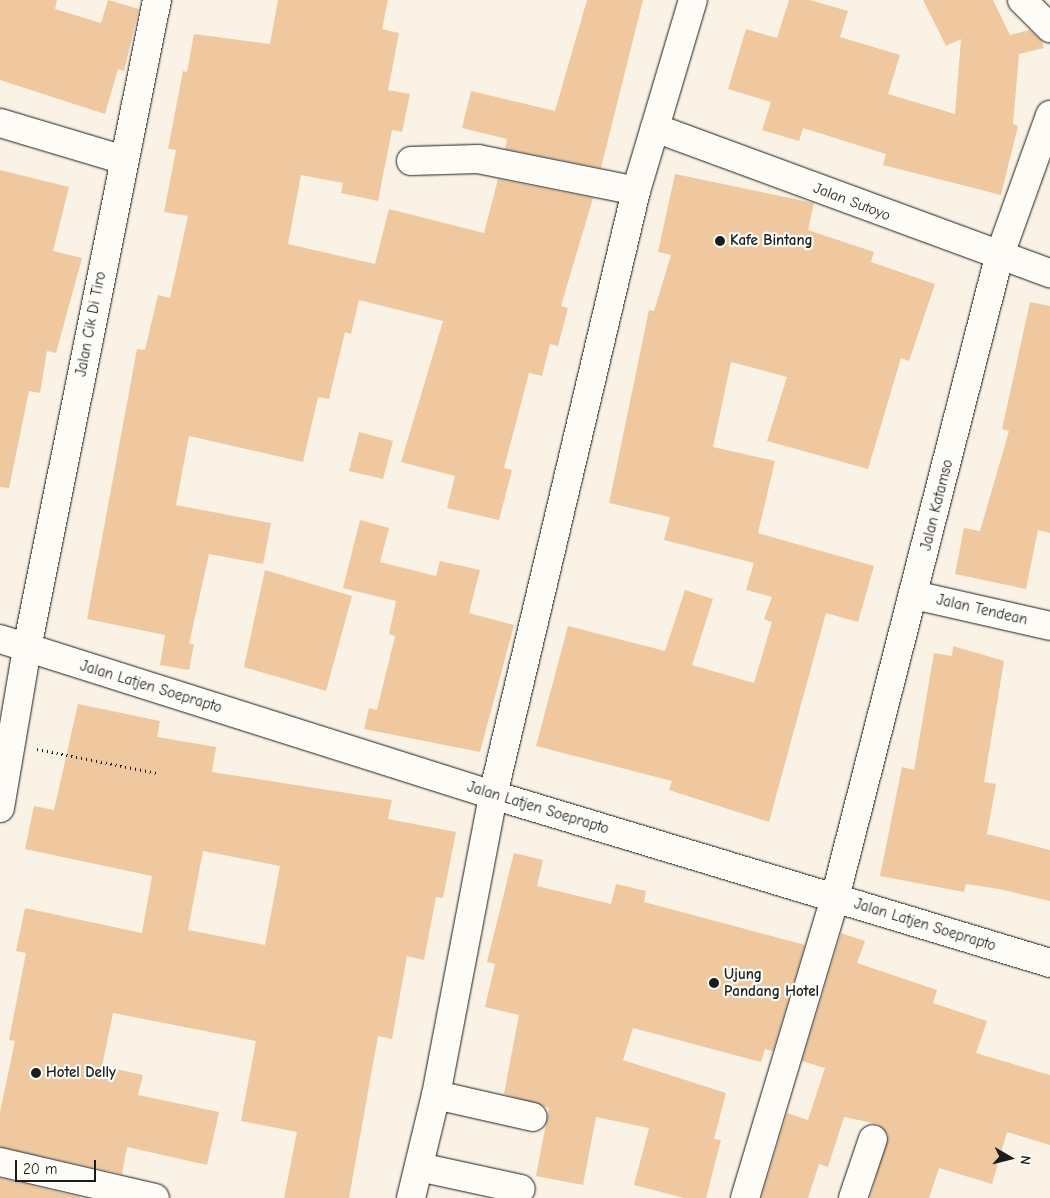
<!DOCTYPE html>
<style>
body{margin:0}
#map{position:relative;width:1050px;height:1198px;overflow:hidden;background:#faf2e5;font-family:"Comic Neue",sans-serif}
div>[style]{position:absolute}
[style*='--x']{left:calc(var(--x)*1px);top:calc(var(--y)*1px);width:calc(var(--w)*1px);rotate:calc(var(--a)*1deg)}
.building>*{inset:0;background:#efc89f}
.path>*{height:3px;margin-top:-1.5px;transform-origin:0;background:repeating-linear-gradient(90deg,#1c1c1c 0 1px,transparent 0 5px)}
.roads{filter:drop-shadow(0 0 1px #1c1c1c) drop-shadow(0 0 1px #1c1c1c)}
.minor>*{height:28px;margin:-14px;padding:0 14px;transform-origin:14px;border-radius:14px;background:#fdfcf7}
.dots>*{width:14px;height:14px;translate:-50% -50%;box-sizing:border-box;border:2px solid #fdfcf7;border-radius:50%}
span{translate:-50% -50%;white-space:nowrap;text-align:center;line-height:1.15;-webkit-text-stroke:4.5px #fdfcf7;paint-order:stroke}
.street-label{font-size:15px;color:#1c1c1c}
.poi-label{font-size:15px;color:#1c1c1c;font-weight:700}
.left{translate:0 -50%;text-align:left}
.north{position:absolute;left:985px;top:1133px;width:50px;height:50px;-webkit-text-stroke:4px #fdfcf7;paint-order:stroke;rotate:98deg;font-size:14px;font-weight:700;line-height:20px;text-align:center;color:#1c1c1c}
.north::after{content:'';display:block;margin:auto;width:18px;height:22px;background:#1c1c1c;clip-path:polygon(50% 0,100% 100%,50% 72%,0 100%)}
.scale{position:absolute;left:15px;top:1160px;width:81px;height:22px;box-sizing:border-box;border:2px solid #1c1c1c;border-top:0;padding-left:6px;font-size:15px;line-height:18px;white-space:nowrap;color:#1c1c1c;-webkit-text-stroke:4px #fdfcf7;paint-order:stroke}
</style>
<div id="map">
<div class="building">
<div style="clip-path:polygon(0 0,57px 0,55px 9px,101px 23px,108px 0,139px 9px,124px 71px,118px 69px,105px 114px,0 80px)"></div>
<div style="clip-path:polygon(278px 0,388px 0,382px 29px,399px 33px,388px 90px,410px 94px,402px 132px,392px 130px,378px 201px,341px 193px,343px 183px,301px 175px,288px 244px,375px 264px,389px 209px,484px 233px,498px 179px,593px 198px,561px 306px,568px 308px,558px 346px,550px 344px,542px 376px,529px 373px,504px 468px,512px 470px,499px 520px,447px 508px,455px 476px,401px 462px,443px 321px,359px 300px,351px 334px,345px 332px,329px 399px,318px 397px,303px 462px,189px 436px,176px 505px,271px 523px,263px 564px,209px 554px,189px 644px,194px 644px,189px 670px,160px 665px,165px 635px,87px 619px,137px 349px,145px 350px,158px 295px,170px 298px,188px 216px,164px 212px,176px 150px,168px 149px,183px 71px,187px 72px,194px 34px,270px 44px)"></div>
<div style="clip-path:polygon(587px 0,643px 0,601px 168px,505px 149px,507px 139px,462px 128px,471px 91px,555px 111px)"></div>
<div style="clip-path:polygon(789px 0,810px 0,848px 11px,840px 37px,900px 55px,888px 94px,955px 114px,961px 39px,946px 46px,923px 0,993px 0,1010px 35px,1030px 30px,1042px 41px,1044px 48px,1019px 54px,1013px 124px,1018px 126px,1001px 195px,883px 165px,886px 154px,803px 128px,799px 141px,762px 130px,771px 102px,728px 89px,746px 29px,777px 38px)"></div>
<div style="clip-path:polygon(0 170px,69px 187px,53px 251px,82px 258px,56px 353px,47px 351px,40px 393px,29px 391px,9px 488px,0 487px)"></div>
<div style="clip-path:polygon(675px 174px,814px 203px,808px 230px,874px 252px,871px 262px,935px 284px,909px 361px,901px 358px,868px 469px,767px 441px,787px 377px,731px 362px,713px 447px,775px 461px,758px 533px,874px 566px,858px 622px,826px 613px,769px 822px,669px 790px,672px 781px,536px 746px,568px 626px,665px 651px,685px 590px,713px 599px,692px 665px,754px 683px,772px 622px,764px 619px,772px 597px,746px 590px,754px 563px,664px 540px,670px 517px,609px 503px,649px 310px,654px 311px,671px 255px,658px 252px)"></div>
<div style="clip-path:polygon(1030px 302px,1050px 306px,1050px 533px,1038px 530px,1026px 589px,955px 574px,964px 528px,980px 531px,1009px 431px,1002px 429px)"></div>
<div style="clip-path:polygon(359px 432px,393px 441px,383px 479px,349px 471px)"></div>
<div style="clip-path:polygon(360px 520px,389px 528px,380px 562px,436px 576px,440px 561px,480px 570px,469px 613px,514px 625px,480px 752px,364px 729px,369px 708px,377px 710px,395px 636px,389px 634px,396px 601px,343px 588px)"></div>
<div style="clip-path:polygon(265px 570px,352px 596px,326px 691px,244px 667px)"></div>
<div style="clip-path:polygon(953px 646px,1004px 661px,984px 782px,996px 784px,987px 834px,1050px 850px,1050px 901px,999px 889px,966px 884px,964px 892px,880px 876px,902px 767px,914px 770px,934px 653px,952px 656px)"></div>
<div style="clip-path:polygon(evenodd,78px 704px,160px 721px,157px 737px,216px 747px,212px 772px,392px 800px,388px 819px,456px 832px,443px 898px,436px 897px,424px 960px,407px 956px,392px 1039px,378px 1036px,349px 1198px,284px 1198px,297px 1132px,241px 1121px,256px 1041px,113px 1013px,102px 1066px,143px 1075px,138px 1095px,219px 1112px,207px 1165px,127px 1147px,122px 1174px,0 1147px,0 1112px,15px 1041px,9px 1040px,26px 953px,16px 951px,25px 908px,142px 933px,152px 876px,25px 849px,34px 806px,54px 810px,78px 704px,203px 851px,280px 866px,265px 945px,188px 930px,203px 851px)"></div>
<div style="clip-path:polygon(514px 853px,543px 860px,537px 886px,611px 904px,616px 884px,646px 891px,644px 902px,805px 945px,773px 1051px,765px 1049px,761px 1062px,633px 1028px,623px 1060px,726px 1093px,714px 1139px,721px 1140px,706px 1198px,684px 1198px,634px 1185px,649px 1128px,596px 1117px,583px 1185px,536px 1176px,549px 1108px,504px 1094px,519px 1015px,485px 1007px,495px 964px,487px 962px)"></div>
<div style="clip-path:polygon(841px 933px,865px 941px,857px 963px,937px 990px,933px 1003px,987px 1021px,976px 1053px,1050px 1075px,1050px 1145px,1007px 1132px,992px 1184px,939px 1168px,929px 1198px,870px 1198px,888px 1135px,878px 1124px,844px 1117px,828px 1167px,819px 1164px,808px 1198px,761px 1198px,787px 1113px,808px 1120px,825px 1068px,802px 1061px)"></div>
<div style="clip-path:polygon(0 1178px,80px 1197px,80px 1198px,0 1198px)"></div>
</div>
<div class="path">
<div style="--x:37;--y:749;--w:122;--a:11.3"></div>
</div>
<div class="roads">
<div class="minor">
<div style="--x:1022;--y:0;--w:40;--a:45"></div>
<div style="--x:0;--y:123;--w:129;--a:16.6"></div>
<div style="--x:655;--y:128;--w:421;--a:20.2"></div>
<div style="--x:411;--y:161;--w:67;--a:-1.7"></div>
<div style="--x:478;--y:159;--w:161;--a:11.4"></div>
<div style="--x:914;--y:595;--w:139;--a:12.8"></div>
<div style="--x:0;--y:639;--w:517;--a:17.56"></div>
<div style="--x:493;--y:795;--w:582;--a:16.78"></div>
<div style="--x:0;--y:808;--w:162;--a:-80.4"></div>
<div style="--x:27;--y:648;--w:661;--a:-78.66"></div>
<div style="--x:436;--y:1095;--w:99;--a:12.8"></div>
<div style="--x:0;--y:1162;--w:159;--a:13.1"></div>
<div style="--x:419;--y:1167;--w:104;--a:12.2"></div>
<div style="--x:411;--y:1198;--w:106;--a:-76.4"></div>
<div style="--x:436;--y:1095;--w:305;--a:-79.2"></div>
<div style="--x:493;--y:795;--w:621;--a:-76.68"></div>
<div style="--x:636;--y:191;--w:199;--a:-73.4"></div>
<div style="--x:745;--y:1198;--w:313;--a:-73.3"></div>
<div style="--x:835;--y:898;--w:662;--a:-75.65"></div>
<div style="--x:999;--y:257;--w:151;--a:-70.2"></div>
<div style="--x:853;--y:1198;--w:62;--a:-71.3"></div>
</div>
</div>
<div class="dots">
<div style="left:720px;top:241px;background:#1c1c1c"></div>
<div style="left:714px;top:983px;background:#1c1c1c"></div>
<div style="left:36px;top:1073px;background:#1c1c1c"></div>
</div>
<div class="street-label">
<span style="left:852px;top:202px;rotate:21deg">Jalan Sutoyo</span>
<span style="left:91px;top:324px;rotate:-79deg">Jalan Cik Di Tiro</span>
<span style="left:937px;top:505px;rotate:-76deg">Jalan Katamso</span>
<span style="left:982px;top:610px;rotate:13deg">Jalan Tendean</span>
<span style="left:151px;top:687px;rotate:17deg">Jalan Latjen Soeprapto</span>
<span style="left:538px;top:808px;rotate:17deg">Jalan Latjen Soeprapto</span>
<span style="left:925px;top:925px;rotate:17deg">Jalan Latjen Soeprapto</span>
</div>
<div class="poi-label">
<span class="left" style="left:730px;top:241px">Kafe Bintang</span>
<span class="left" style="left:724px;top:983px">Ujung<br>Pandang Hotel</span>
<span class="left" style="left:46px;top:1073px">Hotel Delly</span>
</div>
<div class="north">N</div>
<div class="scale">20 m</div>
</div>
